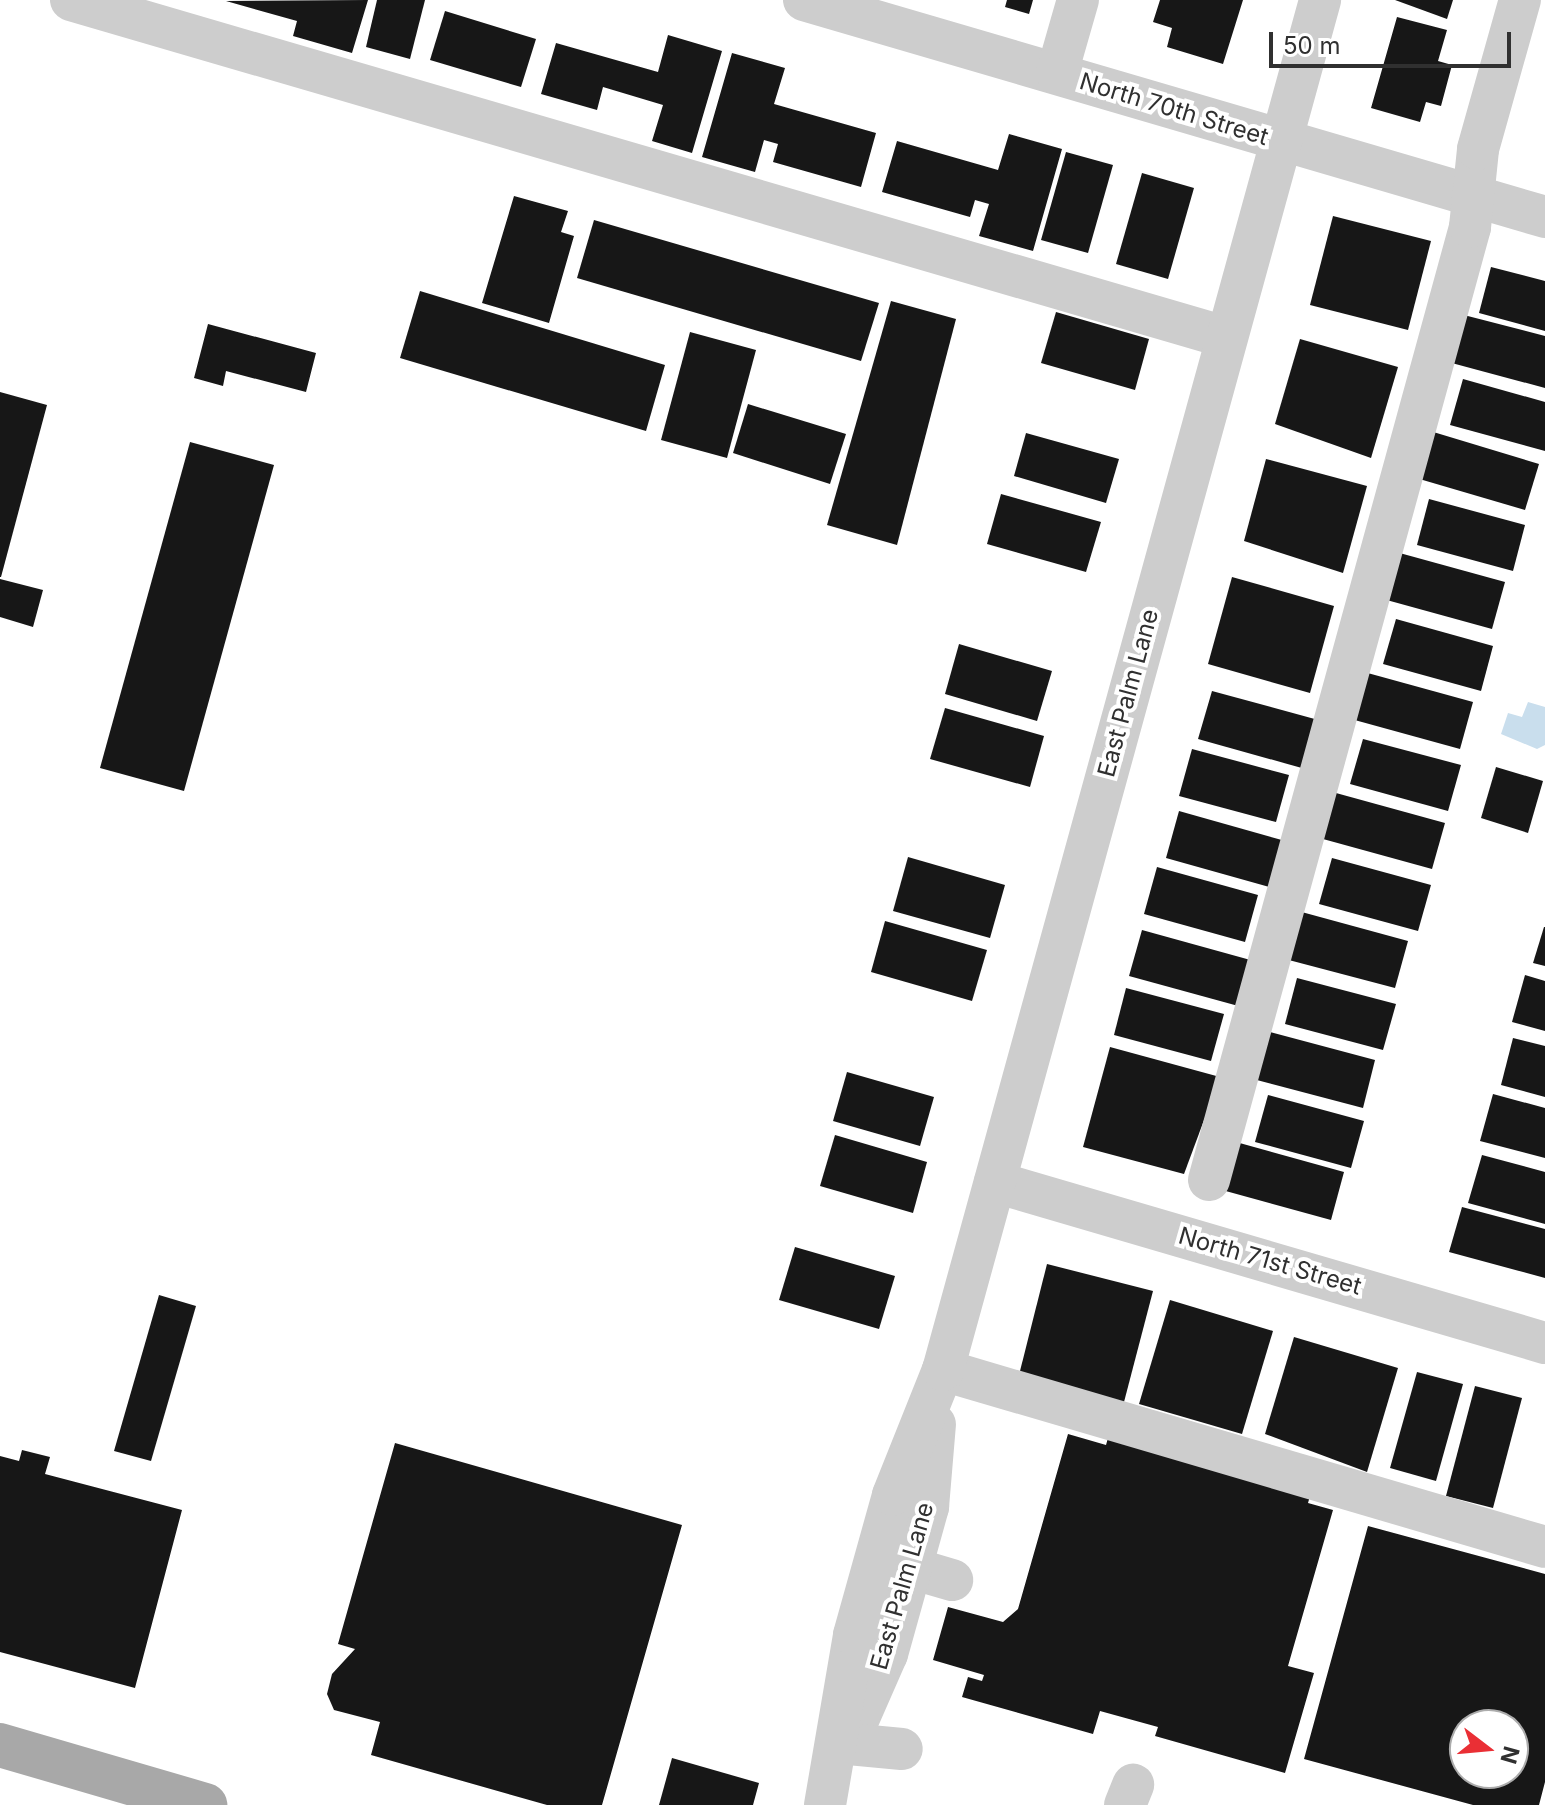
<!DOCTYPE html>
<style>
body{margin:0}
#map{position:relative;width:1545px;height:1805px;overflow:hidden;background:#fff;font-family:Inter,sans-serif}
div>[style]{position:absolute}
[style*='--x']{left:calc(var(--x)*1px);top:calc(var(--y)*1px);width:calc(var(--w)*1px);rotate:calc(var(--a)*1deg)}
.water>*{inset:0;background:#c9deed}
.building>*{inset:0;background:#171717}
.minor>*{height:42px;margin:-21px;padding:0 21px;transform-origin:21px;border-radius:21px;background:#cdcdcd}
.major>*{height:44px;margin:-22px;padding:0 22px;transform-origin:22px;border-radius:22px;background:#a8a8a8}
span{translate:-50% -50%;white-space:nowrap;text-align:center;line-height:1.15;-webkit-text-stroke:8px #fff;paint-order:stroke}
.street-label{font-size:24px;color:#303030}
.north{position:absolute;left:1449px;top:1709px;width:80px;height:80px;box-sizing:border-box;background:#fff;border:2px solid #acacac;border-radius:50%;rotate:106deg;font-size:22px;font-weight:700;line-height:32px;text-align:center;color:#303030}
.north::after{content:'';display:block;margin:auto;width:28px;height:36px;background:#ea2f35;clip-path:polygon(50% 0,100% 100%,50% 72%,0 100%)}
.scale{position:absolute;left:1269px;top:32px;width:242px;height:36px;box-sizing:border-box;border:4px solid #303030;border-top:0;padding-left:10px;font-size:24px;line-height:28px;white-space:nowrap;color:#303030;-webkit-text-stroke:6px #fff;paint-order:stroke}
</style>
<div id="map">
<div class="water">
<div style="clip-path:polygon(1528px 702px,1545px 707px,1545px 745px,1537px 749px,1501px 734px,1508px 713px,1522px 717px)"></div>
</div>
<div class="building">
<div style="clip-path:polygon(368px 0,352px 53px,293px 36px,297px 21px,226px 1px)"></div>
<div style="clip-path:polygon(377px 0,425px 0,410px 59px,366px 47px)"></div>
<div style="clip-path:polygon(1007px 0,1033px 0,1029px 14px,1005px 7px)"></div>
<div style="clip-path:polygon(1160px 0,1243px 0,1223px 64px,1167px 47px,1172px 28px,1153px 22px)"></div>
<div style="clip-path:polygon(1395px 0,1453px 0,1447px 19px)"></div>
<div style="clip-path:polygon(445px 11px,536px 39px,521px 87px,430px 60px)"></div>
<div style="clip-path:polygon(1397px 17px,1447px 30px,1438px 61px,1452px 65px,1441px 106px,1426px 102px,1420px 122px,1371px 108px)"></div>
<div style="clip-path:polygon(668px 35px,722px 51px,692px 153px,652px 141px,663px 105px,603px 87px,597px 110px,541px 94px,556px 43px,658px 72px)"></div>
<div style="clip-path:polygon(732px 53px,785px 68px,774px 104px,876px 133px,861px 187px,773px 162px,778px 144px,764px 140px,755px 172px,702px 157px)"></div>
<div style="clip-path:polygon(1009px 134px,1062px 149px,1033px 251px,979px 236px,989px 204px,975px 200px,970px 217px,882px 192px,897px 141px,998px 170px)"></div>
<div style="clip-path:polygon(1066px 152px,1113px 165px,1088px 253px,1041px 240px)"></div>
<div style="clip-path:polygon(1142px 173px,1194px 188px,1168px 279px,1116px 264px)"></div>
<div style="clip-path:polygon(514px 196px,568px 211px,561px 232px,574px 236px,549px 323px,482px 303px)"></div>
<div style="clip-path:polygon(1333px 216px,1431px 241px,1408px 330px,1310px 305px)"></div>
<div style="clip-path:polygon(594px 220px,879px 303px,861px 361px,577px 278px)"></div>
<div style="clip-path:polygon(1491px 267px,1545px 281px,1545px 331px,1479px 313px)"></div>
<div style="clip-path:polygon(420px 291px,665px 365px,646px 431px,400px 358px)"></div>
<div style="clip-path:polygon(891px 301px,956px 319px,897px 545px,827px 525px)"></div>
<div style="clip-path:polygon(1056px 312px,1149px 339px,1135px 390px,1041px 363px)"></div>
<div style="clip-path:polygon(1460px 314px,1545px 336px,1545px 388px,1448px 362px)"></div>
<div style="clip-path:polygon(208px 324px,316px 353px,306px 392px,226px 371px,223px 386px,194px 378px)"></div>
<div style="clip-path:polygon(690px 332px,756px 350px,727px 458px,661px 440px)"></div>
<div style="clip-path:polygon(1300px 339px,1398px 367px,1371px 458px,1275px 424px)"></div>
<div style="clip-path:polygon(1463px 379px,1545px 402px,1545px 451px,1450px 425px)"></div>
<div style="clip-path:polygon(0 392px,47px 405px,1px 577px,0 577px)"></div>
<div style="clip-path:polygon(748px 404px,846px 434px,830px 484px,733px 453px)"></div>
<div style="clip-path:polygon(1430px 431px,1539px 464px,1525px 510px,1416px 478px)"></div>
<div style="clip-path:polygon(1026px 433px,1119px 459px,1106px 503px,1014px 476px)"></div>
<div style="clip-path:polygon(190px 442px,274px 465px,184px 791px,100px 768px)"></div>
<div style="clip-path:polygon(1266px 459px,1367px 486px,1343px 573px,1244px 541px)"></div>
<div style="clip-path:polygon(1001px 494px,1101px 522px,1086px 572px,987px 544px)"></div>
<div style="clip-path:polygon(1429px 499px,1525px 525px,1513px 571px,1417px 545px)"></div>
<div style="clip-path:polygon(1396px 552px,1505px 582px,1492px 629px,1383px 599px)"></div>
<div style="clip-path:polygon(1232px 577px,1334px 606px,1310px 693px,1208px 664px)"></div>
<div style="clip-path:polygon(0 579px,43px 590px,33px 627px,0 617px)"></div>
<div style="clip-path:polygon(1396px 619px,1493px 646px,1481px 691px,1383px 664px)"></div>
<div style="clip-path:polygon(959px 644px,1052px 671px,1037px 721px,945px 694px)"></div>
<div style="clip-path:polygon(1364px 672px,1473px 702px,1460px 749px,1351px 719px)"></div>
<div style="clip-path:polygon(1212px 691px,1322px 721px,1309px 770px,1198px 739px)"></div>
<div style="clip-path:polygon(945px 708px,1044px 736px,1030px 787px,930px 759px)"></div>
<div style="clip-path:polygon(1363px 739px,1461px 765px,1448px 811px,1350px 784px)"></div>
<div style="clip-path:polygon(1192px 749px,1289px 775px,1276px 822px,1179px 796px)"></div>
<div style="clip-path:polygon(1496px 767px,1543px 781px,1528px 833px,1481px 818px)"></div>
<div style="clip-path:polygon(1336px 793px,1445px 823px,1432px 869px,1323px 839px)"></div>
<div style="clip-path:polygon(1179px 811px,1289px 842px,1276px 889px,1166px 858px)"></div>
<div style="clip-path:polygon(908px 857px,1005px 885px,990px 938px,893px 911px)"></div>
<div style="clip-path:polygon(1332px 858px,1431px 885px,1418px 931px,1319px 904px)"></div>
<div style="clip-path:polygon(1157px 867px,1258px 895px,1245px 942px,1144px 914px)"></div>
<div style="clip-path:polygon(1298px 911px,1408px 941px,1395px 988px,1285px 959px)"></div>
<div style="clip-path:polygon(885px 921px,987px 950px,972px 1001px,871px 972px)"></div>
<div style="clip-path:polygon(1544px 927px,1545px 927px,1545px 966px,1533px 963px)"></div>
<div style="clip-path:polygon(1142px 930px,1254px 961px,1242px 1007px,1129px 976px)"></div>
<div style="clip-path:polygon(1525px 975px,1545px 981px,1545px 1031px,1512px 1022px)"></div>
<div style="clip-path:polygon(1297px 978px,1396px 1004px,1383px 1050px,1285px 1024px)"></div>
<div style="clip-path:polygon(1126px 988px,1224px 1014px,1211px 1061px,1114px 1035px)"></div>
<div style="clip-path:polygon(1266px 1031px,1375px 1060px,1363px 1108px,1253px 1079px)"></div>
<div style="clip-path:polygon(1513px 1038px,1545px 1046px,1545px 1097px,1501px 1085px)"></div>
<div style="clip-path:polygon(1110px 1047px,1220px 1077px,1184px 1174px,1083px 1147px)"></div>
<div style="clip-path:polygon(847px 1072px,934px 1097px,920px 1146px,833px 1121px)"></div>
<div style="clip-path:polygon(1493px 1094px,1545px 1108px,1545px 1158px,1480px 1141px)"></div>
<div style="clip-path:polygon(1268px 1095px,1364px 1121px,1351px 1168px,1255px 1142px)"></div>
<div style="clip-path:polygon(835px 1135px,927px 1162px,913px 1213px,820px 1186px)"></div>
<div style="clip-path:polygon(1236px 1142px,1344px 1172px,1331px 1220px,1222px 1190px)"></div>
<div style="clip-path:polygon(1482px 1155px,1545px 1172px,1545px 1224px,1468px 1203px)"></div>
<div style="clip-path:polygon(1462px 1207px,1545px 1229px,1545px 1278px,1449px 1252px)"></div>
<div style="clip-path:polygon(795px 1247px,895px 1276px,879px 1329px,779px 1300px)"></div>
<div style="clip-path:polygon(1047px 1264px,1153px 1291px,1124px 1402px,1019px 1375px)"></div>
<div style="clip-path:polygon(159px 1295px,196px 1306px,151px 1461px,114px 1451px)"></div>
<div style="clip-path:polygon(1170px 1300px,1273px 1331px,1242px 1434px,1139px 1404px)"></div>
<div style="clip-path:polygon(1294px 1337px,1398px 1368px,1367px 1472px,1265px 1434px)"></div>
<div style="clip-path:polygon(1417px 1372px,1463px 1384px,1436px 1481px,1390px 1468px)"></div>
<div style="clip-path:polygon(1475px 1386px,1522px 1398px,1493px 1508px,1446px 1496px)"></div>
<div style="clip-path:polygon(1110px 1431px,1312px 1489px,1308px 1503px,1333px 1510px,1288px 1666px,1314px 1673px,1285px 1773px,1155px 1736px,1158px 1727px,1100px 1711px,1093px 1734px,962px 1697px,968px 1677px,982px 1681px,984px 1675px,933px 1660px,948px 1607px,1003px 1622px,1018px 1609px,1068px 1434px,1106px 1445px)"></div>
<div style="clip-path:polygon(395px 1443px,682px 1525px,602px 1805px,547px 1805px,371px 1755px,380px 1722px,334px 1710px,327px 1694px,332px 1674px,355px 1649px,338px 1644px)"></div>
<div style="clip-path:polygon(22px 1450px,50px 1457px,45px 1474px,182px 1510px,135px 1688px,0 1652px,0 1456px,19px 1461px)"></div>
<div style="clip-path:polygon(evenodd,1368px 1526px,1545px 1574px,1545px 1782px,1539px 1805px,1473px 1805px,1304px 1759px,1368px 1526px,1465px 1725px,1513px 1725px,1513px 1773px,1465px 1773px,1465px 1725px)"></div>
<div style="clip-path:polygon(672px 1758px,759px 1783px,753px 1805px,659px 1805px)"></div>
</div>
<div class="minor">
<div style="--x:71;--y:0;--w:1202;--a:16.28"></div>
<div style="--x:804;--y:0;--w:772;--a:16.32"></div>
<div style="--x:1057;--y:73;--w:76;--a:-74"></div>
<div style="--x:1209;--y:1180;--w:988;--a:-74.68"></div>
<div style="--x:1470;--y:227;--w:78;--a:-84.1"></div>
<div style="--x:1478;--y:149;--w:155;--a:-74.3"></div>
<div style="--x:995;--y:1182;--w:573;--a:16.32"></div>
<div style="--x:943;--y:1370;--w:627;--a:16.38"></div>
<div style="--x:911;--y:1568;--w:43;--a:16.3"></div>
<div style="--x:854;--y:1729;--w:82;--a:-66.3"></div>
<div style="--x:887;--y:1654;--w:153;--a:-74.4"></div>
<div style="--x:928;--y:1507;--w:83;--a:-85.2"></div>
<div style="--x:838;--y:1743;--w:64;--a:5.4"></div>
<div style="--x:825;--y:1805;--w:172;--a:-80.3"></div>
<div style="--x:854;--y:1635;--w:145;--a:-74.4"></div>
<div style="--x:893;--y:1495;--w:135;--a:-68.2"></div>
<div style="--x:943;--y:1370;--w:1421;--a:-74.61"></div>
<div style="--x:1125;--y:1805;--w:22;--a:-68"></div>
</div>
<div class="major">
<div style="--x:0;--y:1745;--w:214;--a:16.3"></div>
</div>
<div class="street-label">
<span style="left:1174px;top:109px;rotate:17deg">North 70th Street</span>
<span style="left:1128px;top:693px;rotate:-75deg">East Palm Lane</span>
<span style="left:1270px;top:1261px;rotate:16deg">North 71st Street</span>
<span style="left:902px;top:1586px;rotate:-74deg">East Palm Lane</span>
</div>
<div class="north">N</div>
<div class="scale">50 m</div>
</div>
